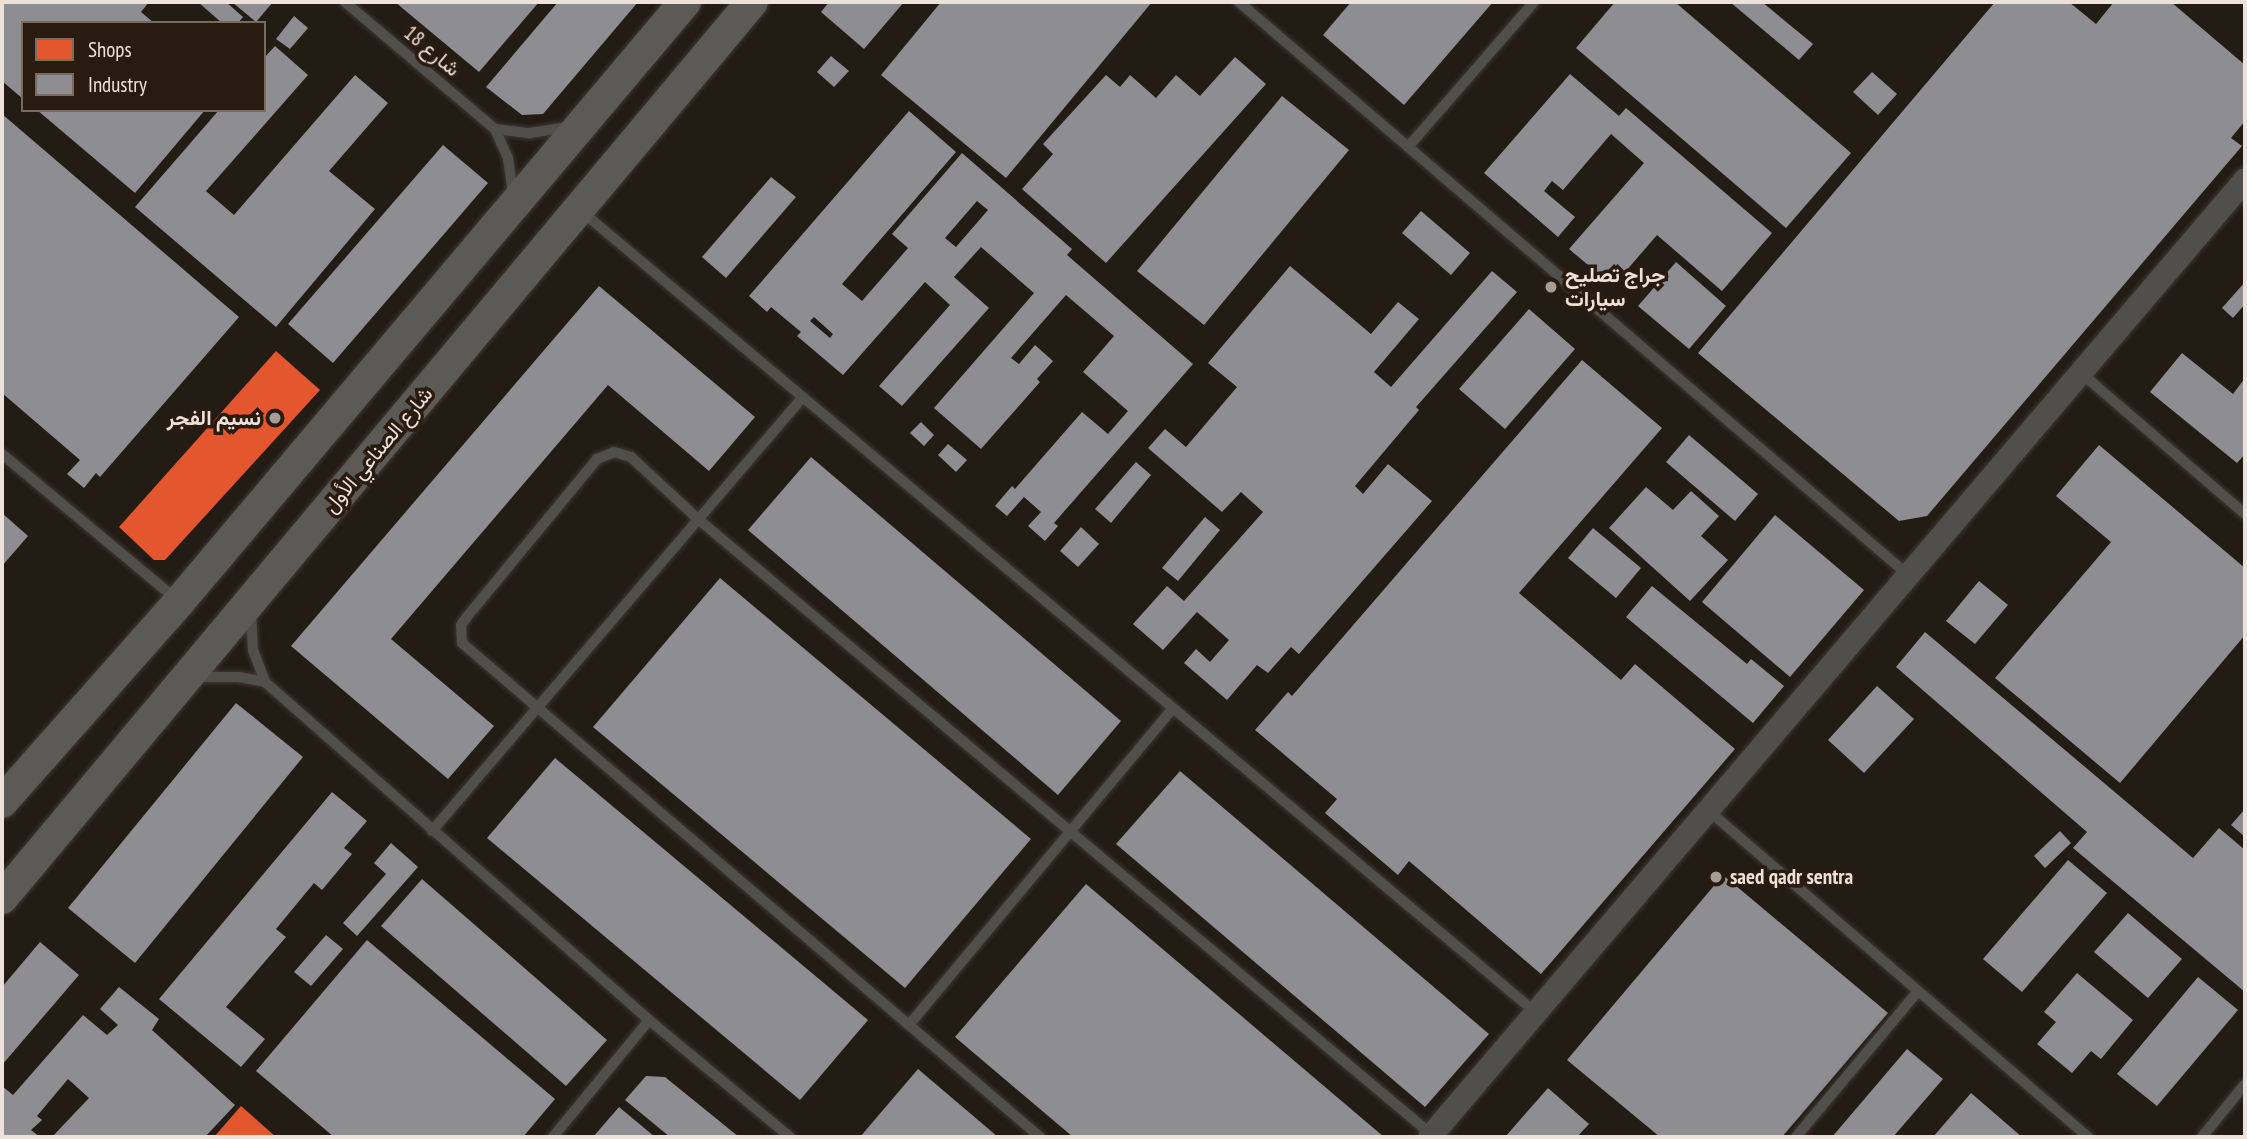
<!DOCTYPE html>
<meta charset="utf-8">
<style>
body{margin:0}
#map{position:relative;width:2247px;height:1139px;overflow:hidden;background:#231c15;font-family:"PT Sans Narrow",Vazirmatn,sans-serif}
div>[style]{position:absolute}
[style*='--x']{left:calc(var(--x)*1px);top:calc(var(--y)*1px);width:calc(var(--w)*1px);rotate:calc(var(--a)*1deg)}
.shops>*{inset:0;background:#e4572e}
.industry>*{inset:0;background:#8d8d92}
.roads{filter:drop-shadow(0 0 2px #3e3831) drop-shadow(0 0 2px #3e3831)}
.service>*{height:10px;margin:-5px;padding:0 5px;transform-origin:5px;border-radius:5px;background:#514f4b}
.minor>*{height:23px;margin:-11.5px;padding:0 11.5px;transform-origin:11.5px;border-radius:11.5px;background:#514f4b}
.secondary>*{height:32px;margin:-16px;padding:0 16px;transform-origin:16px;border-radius:16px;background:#5c5a56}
.dots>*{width:19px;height:19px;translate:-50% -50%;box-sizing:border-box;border:4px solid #291b0f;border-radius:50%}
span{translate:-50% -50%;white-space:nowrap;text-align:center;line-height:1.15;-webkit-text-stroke:7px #291b0f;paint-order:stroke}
.street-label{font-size:21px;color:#ece2da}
.poi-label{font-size:21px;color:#ece2da;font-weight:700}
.left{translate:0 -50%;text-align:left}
.right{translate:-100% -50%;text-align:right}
.frame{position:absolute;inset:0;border:4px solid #ece2da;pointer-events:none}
.legend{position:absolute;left:21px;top:21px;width:245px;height:91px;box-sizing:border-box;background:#291b0f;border:2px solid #776b60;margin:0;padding:9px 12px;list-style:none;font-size:21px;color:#ece2da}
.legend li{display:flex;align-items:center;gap:14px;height:35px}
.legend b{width:35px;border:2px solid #776b60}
</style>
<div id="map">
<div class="shops">
<div style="clip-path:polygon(276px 351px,320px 390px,165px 560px,154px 560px,119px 527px)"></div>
<div style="clip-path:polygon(241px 1106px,276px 1137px,214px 1137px)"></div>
</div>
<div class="industry">
<div style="clip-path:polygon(2px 2px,149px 2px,141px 12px,154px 23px,23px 23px,23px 99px,2px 81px)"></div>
<div style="clip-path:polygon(198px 2px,226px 2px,243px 17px,238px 23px,222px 23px)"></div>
<div style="clip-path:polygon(232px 2px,273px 2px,256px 22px)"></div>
<div style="clip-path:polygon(395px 2px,539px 2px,479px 72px)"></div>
<div style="clip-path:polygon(558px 2px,638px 2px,543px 114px,522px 115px,486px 87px)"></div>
<div style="clip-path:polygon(829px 2px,904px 2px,864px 49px,821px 12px)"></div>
<div style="clip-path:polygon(941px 2px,1152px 2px,1006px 178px,881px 75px)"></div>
<div style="clip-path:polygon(1351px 2px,1493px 2px,1404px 105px,1323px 35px)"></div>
<div style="clip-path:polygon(1615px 2px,1675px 2px,1851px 153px,1786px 228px,1576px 48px)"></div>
<div style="clip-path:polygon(1730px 2px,1762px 2px,1813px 44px,1799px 60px)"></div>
<div style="clip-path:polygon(1995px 2px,2069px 2px,2096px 24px,2114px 2px,2171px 2px,2245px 65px,2245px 121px,2231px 138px,2242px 146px,1927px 516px,1899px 521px,1698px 353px)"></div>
<div style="clip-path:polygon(294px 16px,308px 28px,290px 49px,276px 39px)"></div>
<div style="clip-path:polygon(275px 46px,308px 75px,206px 191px,234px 215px,355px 75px,388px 103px,329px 171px,375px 209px,276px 327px,135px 207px,219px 110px,264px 110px,264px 58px)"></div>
<div style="clip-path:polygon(831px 56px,849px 71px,834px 87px,817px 72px)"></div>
<div style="clip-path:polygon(1235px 57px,1266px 84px,1106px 263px,1022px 189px,1053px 154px,1043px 144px,1106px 75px,1120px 87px,1130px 75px,1156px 98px,1176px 75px,1200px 96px)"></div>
<div style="clip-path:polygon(1872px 72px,1897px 94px,1878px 115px,1853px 92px)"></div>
<div style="clip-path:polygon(1570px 74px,1619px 116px,1626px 108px,1772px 233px,1722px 291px,1657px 235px,1613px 286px,1569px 249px,1644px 163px,1611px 134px,1563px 190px,1552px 181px,1544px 191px,1575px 217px,1558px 237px,1484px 173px)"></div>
<div style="clip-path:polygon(1282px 96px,1349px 150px,1204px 325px,1137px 271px)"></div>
<div style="clip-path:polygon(37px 110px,205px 110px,135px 193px)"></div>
<div style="clip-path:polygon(evenodd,909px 111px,956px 152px,842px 284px,862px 301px,908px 248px,892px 234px,962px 153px,1072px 249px,1067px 255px,1193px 364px,1054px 523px,1058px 526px,1045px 541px,1028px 526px,1041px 512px,1024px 497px,1007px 516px,995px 506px,1012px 486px,1015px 489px,1082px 412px,1108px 434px,1128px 411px,1083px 372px,1114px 336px,1066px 295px,1011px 358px,1019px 364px,1035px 345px,1053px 361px,1037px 379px,1040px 382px,981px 449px,934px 408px,1034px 293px,981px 247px,954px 277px,989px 308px,902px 406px,879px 386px,950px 305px,925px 282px,843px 375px,797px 336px,801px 332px,771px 307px,767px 312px,749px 296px,909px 111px,977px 201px,988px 210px,956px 247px,945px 238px,977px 201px,909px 111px,814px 317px,833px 334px,830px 338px,810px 321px,814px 317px)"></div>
<div style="clip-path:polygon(2px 114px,239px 317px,100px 477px,96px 473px,84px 488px,67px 474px,80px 460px,2px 393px)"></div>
<div style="clip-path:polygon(443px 145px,488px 183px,333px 363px,288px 324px)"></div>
<div style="clip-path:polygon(771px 177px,796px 197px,726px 278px,702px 257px)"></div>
<div style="clip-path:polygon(1421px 211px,1470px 253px,1451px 275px,1402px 233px)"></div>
<div style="clip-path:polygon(1676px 262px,1726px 306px,1689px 349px,1638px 306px)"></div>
<div style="clip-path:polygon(1290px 266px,1371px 334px,1398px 302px,1419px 319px,1374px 372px,1391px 387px,1492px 271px,1517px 292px,1416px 407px,1419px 410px,1355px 486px,1363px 494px,1388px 464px,1432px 501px,1299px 654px,1291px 647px,1268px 673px,1257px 665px,1227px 700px,1184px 663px,1196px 649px,1210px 662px,1229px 640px,1197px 612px,1163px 650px,1133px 624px,1167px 586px,1184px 601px,1263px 512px,1241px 492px,1222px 512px,1148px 448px,1165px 429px,1186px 447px,1237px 387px,1208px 363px)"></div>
<div style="clip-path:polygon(2245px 282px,2245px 304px,2233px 318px,2222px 308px)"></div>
<div style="clip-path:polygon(599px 286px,755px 417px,709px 471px,608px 385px,391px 639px,494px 726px,448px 779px,291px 646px)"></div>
<div style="clip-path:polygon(1529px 309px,1575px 349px,1505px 429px,1459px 389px)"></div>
<div style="clip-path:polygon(2182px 353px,2233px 394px,2245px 378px,2245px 454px,2237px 463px,2150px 392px)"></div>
<div style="clip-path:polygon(1582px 360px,1662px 428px,1519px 593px,1621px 680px,1635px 664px,1735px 749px,1541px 974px,1409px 861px,1398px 875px,1325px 813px,1337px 799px,1255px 730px,1288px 692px,1292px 696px)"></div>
<div style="clip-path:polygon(921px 422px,934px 435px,924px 446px,910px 433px)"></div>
<div style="clip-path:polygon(1689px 435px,1758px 494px,1735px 521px,1666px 462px)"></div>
<div style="clip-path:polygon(948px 444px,967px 460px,956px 472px,938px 455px)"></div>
<div style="clip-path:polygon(2099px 445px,2245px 568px,2245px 635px,2120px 783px,1995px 678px,2111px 542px,2056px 496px)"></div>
<div style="clip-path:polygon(811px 457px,1121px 721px,1058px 795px,748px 530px)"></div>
<div style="clip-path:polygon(1136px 462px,1151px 475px,1111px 523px,1095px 509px)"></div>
<div style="clip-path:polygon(1646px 487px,1673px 510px,1691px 491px,1719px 516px,1701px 536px,1728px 560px,1690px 601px,1609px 528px)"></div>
<div style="clip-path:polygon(2px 513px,28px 536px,2px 566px)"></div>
<div style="clip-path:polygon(1775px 515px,1864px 590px,1790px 677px,1702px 602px)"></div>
<div style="clip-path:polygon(1205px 517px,1220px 530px,1178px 581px,1162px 568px)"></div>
<div style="clip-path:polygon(1081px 527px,1099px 544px,1078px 567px,1060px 551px)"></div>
<div style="clip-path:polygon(1593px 528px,1641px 568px,1616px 598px,1568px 558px)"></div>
<div style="clip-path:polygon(720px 578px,1031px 839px,905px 988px,593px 727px)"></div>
<div style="clip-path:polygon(1979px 581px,2008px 605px,1975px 644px,1946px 621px)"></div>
<div style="clip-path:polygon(1652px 586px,1747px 664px,1751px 659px,1784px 686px,1753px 723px,1626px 617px)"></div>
<div style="clip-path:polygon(1925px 632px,2193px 858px,2219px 828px,2245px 850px,2245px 992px,2073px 848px,2087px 832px,1896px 667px)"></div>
<div style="clip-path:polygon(1877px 686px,1914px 719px,1864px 773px,1828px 740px)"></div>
<div style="clip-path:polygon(236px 703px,303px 757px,135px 963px,68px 908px)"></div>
<div style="clip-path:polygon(555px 758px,868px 1020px,800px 1100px,487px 838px)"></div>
<div style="clip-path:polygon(1180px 771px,1489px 1034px,1425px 1107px,1116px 844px)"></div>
<div style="clip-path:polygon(332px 792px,367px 821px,344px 848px,352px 854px,322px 890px,314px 883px,276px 929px,286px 937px,226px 1007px,265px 1039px,241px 1067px,159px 999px)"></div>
<div style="clip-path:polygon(2245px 809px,2245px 837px,2231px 825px)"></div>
<div style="clip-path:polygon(2060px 831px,2071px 843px,2045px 868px,2034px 856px)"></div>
<div style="clip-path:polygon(391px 843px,418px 867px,357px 936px,343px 923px,386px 874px,374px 863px)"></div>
<div style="clip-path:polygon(2068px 860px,2107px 893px,2022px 992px,1983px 959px)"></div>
<div style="clip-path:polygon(1723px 875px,1888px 1013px,1782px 1137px,1660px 1137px,1567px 1060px)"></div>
<div style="clip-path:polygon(422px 879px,607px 1040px,566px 1086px,381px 926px)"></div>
<div style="clip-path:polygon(1086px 884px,1384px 1137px,1073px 1137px,955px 1037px)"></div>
<div style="clip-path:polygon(2128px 913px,2182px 959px,2148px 998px,2094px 952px)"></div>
<div style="clip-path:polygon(326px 935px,343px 949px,311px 986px,294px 972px)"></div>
<div style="clip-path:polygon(367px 940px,555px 1099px,523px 1137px,334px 1137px,256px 1071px)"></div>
<div style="clip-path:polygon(40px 942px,79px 975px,2px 1065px,2px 987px)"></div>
<div style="clip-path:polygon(2077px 973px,2133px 1020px,2101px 1059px,2091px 1051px,2072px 1073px,2037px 1044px,2056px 1022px,2044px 1012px)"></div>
<div style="clip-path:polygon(2198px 977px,2238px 1010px,2157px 1106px,2117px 1074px)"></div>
<div style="clip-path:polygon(119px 987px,159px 1019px,152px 1030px,235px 1105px,205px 1137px,52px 1137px,89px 1098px,68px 1079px,37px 1116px,42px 1120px,31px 1130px,40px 1137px,2px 1137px,2px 1086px,13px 1095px,83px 1015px,107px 1035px,118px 1025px,100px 1009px)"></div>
<div style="clip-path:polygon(1907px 1049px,1943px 1079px,1893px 1137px,1832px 1137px)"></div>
<div style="clip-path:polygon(918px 1069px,998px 1137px,860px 1137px)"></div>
<div style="clip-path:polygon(646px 1076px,665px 1077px,739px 1137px,670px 1137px,625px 1100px)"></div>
<div style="clip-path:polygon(1548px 1088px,1589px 1124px,1577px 1137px,1505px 1137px)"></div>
<div style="clip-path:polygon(1971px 1093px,2022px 1137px,1933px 1137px)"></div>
<div style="clip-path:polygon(619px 1107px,655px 1137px,593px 1137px)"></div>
</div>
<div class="roads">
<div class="service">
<div style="--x:345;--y:2;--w:197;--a:40.3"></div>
<div style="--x:495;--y:129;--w:32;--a:66"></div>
<div style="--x:508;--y:158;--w:37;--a:82"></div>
<div style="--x:1239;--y:2;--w:878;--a:40.57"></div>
<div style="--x:495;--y:129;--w:35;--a:7"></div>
<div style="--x:530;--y:133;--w:39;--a:-9"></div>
<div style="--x:1408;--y:147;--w:192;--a:-49"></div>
<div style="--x:580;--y:210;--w:1247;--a:40.02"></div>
<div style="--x:2080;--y:372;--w:218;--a:40.7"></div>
<div style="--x:2;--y:454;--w:228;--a:39.8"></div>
<div style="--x:251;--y:612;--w:38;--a:87"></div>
<div style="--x:253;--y:650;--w:34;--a:69"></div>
<div style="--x:265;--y:682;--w:512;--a:41.35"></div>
<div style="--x:649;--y:1020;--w:183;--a:39.7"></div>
<div style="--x:195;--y:677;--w:44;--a:0"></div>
<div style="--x:239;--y:677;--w:26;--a:11"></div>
<div style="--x:1709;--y:811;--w:500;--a:40.7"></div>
<div style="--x:432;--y:831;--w:570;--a:-49.49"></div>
<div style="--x:909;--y:1025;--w:410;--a:-50.2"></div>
<div style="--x:553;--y:1137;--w:151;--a:-50.6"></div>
<div style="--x:1040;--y:1137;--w:760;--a:-139.48"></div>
<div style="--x:462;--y:643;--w:18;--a:-93"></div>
<div style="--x:461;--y:625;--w:9;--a:-54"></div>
<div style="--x:466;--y:618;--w:206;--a:-50.5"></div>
<div style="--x:597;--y:459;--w:18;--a:-22"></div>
<div style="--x:614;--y:452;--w:18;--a:16"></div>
<div style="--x:631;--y:457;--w:91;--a:42.8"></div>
<div style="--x:698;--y:519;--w:957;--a:40"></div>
<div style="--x:1796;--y:1137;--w:190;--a:-50.1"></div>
<div style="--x:2202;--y:1137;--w:68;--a:-50.9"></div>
</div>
<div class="minor">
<div style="--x:1429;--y:1137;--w:1258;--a:-49.58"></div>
</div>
<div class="secondary">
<div style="--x:2;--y:802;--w:267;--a:-48.5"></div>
<div style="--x:179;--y:602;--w:785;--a:-49.86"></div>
<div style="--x:2;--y:898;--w:1168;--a:-50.07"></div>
</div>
</div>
<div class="dots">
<div style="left:1551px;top:287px;background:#a69d95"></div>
<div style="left:275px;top:418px;background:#a69d95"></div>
<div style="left:1716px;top:877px;background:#a69d95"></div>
</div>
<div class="street-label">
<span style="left:432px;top:51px;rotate:40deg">شارع 18</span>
<span style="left:378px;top:450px;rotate:-50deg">شارع الصناعي الأول</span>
</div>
<div class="poi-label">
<span class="left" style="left:1565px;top:287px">جراج تصليح<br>سيارات</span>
<span class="right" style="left:261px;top:418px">نسيم الفجر</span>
<span class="left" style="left:1730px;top:877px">saed qadr sentra</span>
</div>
<div class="frame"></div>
<ul class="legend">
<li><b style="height:19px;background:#e4572e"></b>Shops</li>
<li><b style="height:19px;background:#8d8d92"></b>Industry</li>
</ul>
</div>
